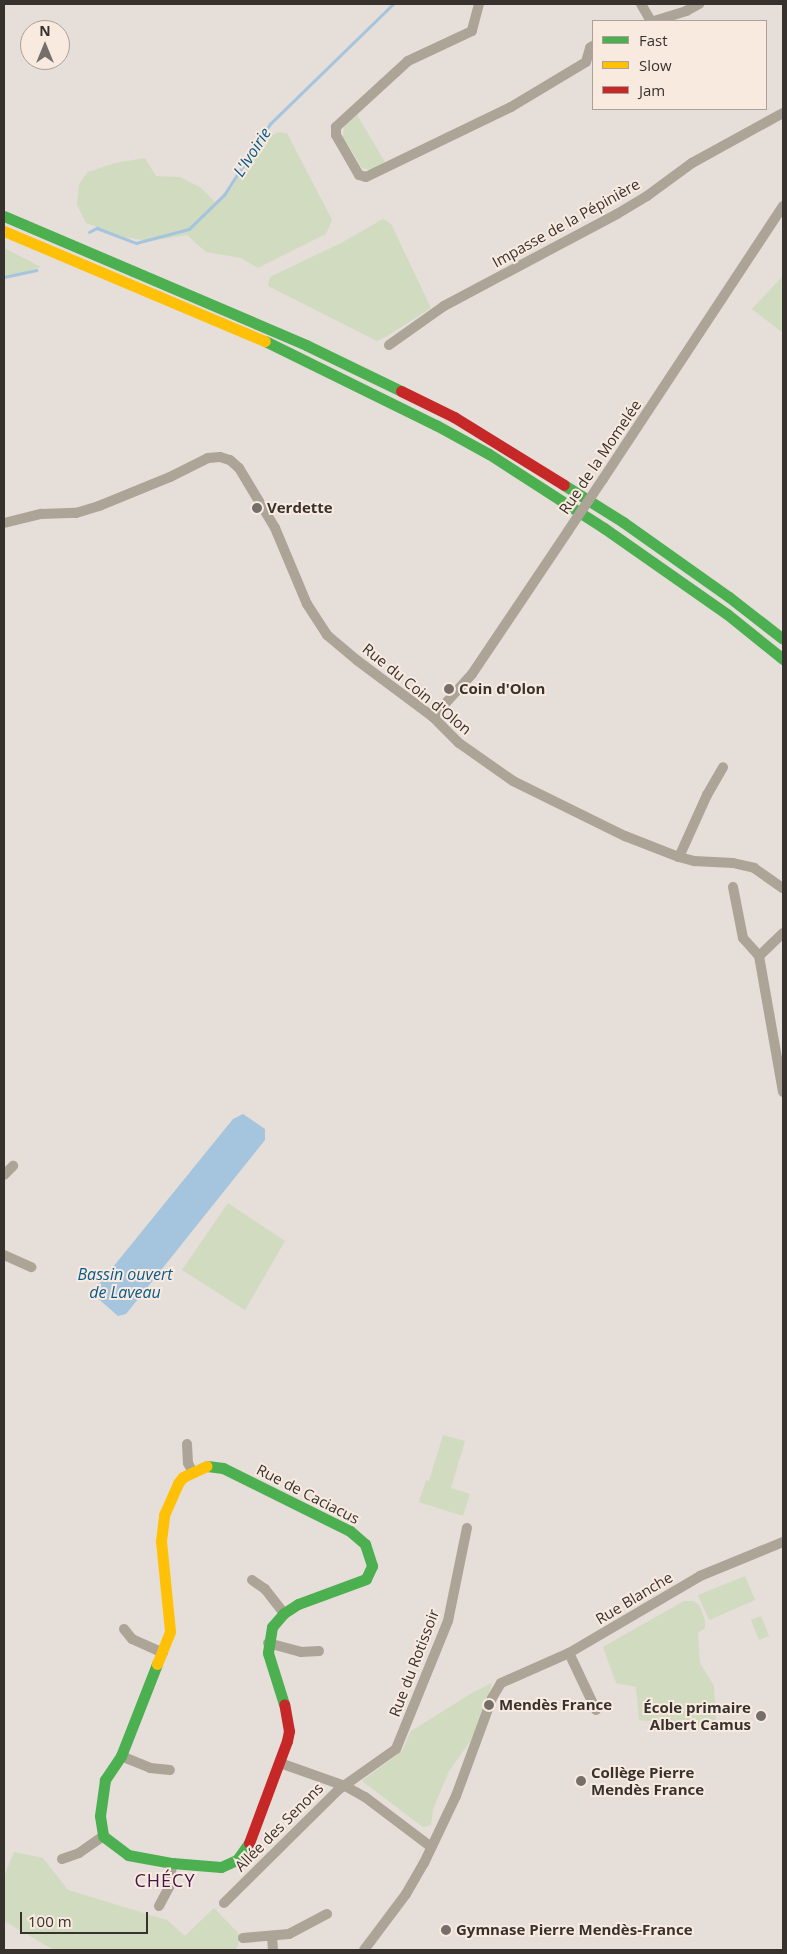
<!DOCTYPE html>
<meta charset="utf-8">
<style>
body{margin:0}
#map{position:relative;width:787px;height:1954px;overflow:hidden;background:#e5ded9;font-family:"Open Sans",sans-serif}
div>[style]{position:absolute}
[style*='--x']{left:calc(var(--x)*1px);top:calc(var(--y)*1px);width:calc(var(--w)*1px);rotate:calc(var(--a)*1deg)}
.green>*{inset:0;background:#d1dbbf}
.water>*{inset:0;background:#a5c5de}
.stream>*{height:2.5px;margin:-1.25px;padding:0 1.25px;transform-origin:1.25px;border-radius:1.25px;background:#a5c5de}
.street>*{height:10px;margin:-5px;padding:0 5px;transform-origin:5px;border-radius:5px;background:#aca497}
.fast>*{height:11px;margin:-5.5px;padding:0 5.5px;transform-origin:5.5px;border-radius:5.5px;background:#4caf50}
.slow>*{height:11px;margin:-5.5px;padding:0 5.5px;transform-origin:5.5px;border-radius:5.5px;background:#ffc107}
.jam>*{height:11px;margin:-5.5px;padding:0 5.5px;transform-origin:5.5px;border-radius:5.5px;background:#c62828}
.street-bridge>*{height:10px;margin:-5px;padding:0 5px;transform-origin:5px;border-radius:5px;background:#aca497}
.dots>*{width:14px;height:14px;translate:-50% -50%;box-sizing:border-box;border:2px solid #f9eae0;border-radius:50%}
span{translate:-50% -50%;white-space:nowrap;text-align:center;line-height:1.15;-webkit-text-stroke:4px #f9eae0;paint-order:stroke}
.street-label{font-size:15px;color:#38322e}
.poi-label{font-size:15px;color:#38322e;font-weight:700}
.left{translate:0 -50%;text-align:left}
.right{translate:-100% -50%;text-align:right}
.water-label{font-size:16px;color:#085b8b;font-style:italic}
.quarter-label{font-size:18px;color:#43174a;letter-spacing:1px}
.frame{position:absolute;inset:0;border:5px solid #38322e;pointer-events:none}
.legend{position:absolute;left:592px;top:20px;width:175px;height:90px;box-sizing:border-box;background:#f9eae0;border:1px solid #aca099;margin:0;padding:6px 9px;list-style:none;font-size:15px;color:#38322e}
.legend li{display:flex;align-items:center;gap:10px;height:25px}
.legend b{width:25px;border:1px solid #aca099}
.north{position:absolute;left:20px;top:20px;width:50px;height:50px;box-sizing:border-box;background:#f9eae0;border:1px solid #aca099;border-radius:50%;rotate:0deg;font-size:14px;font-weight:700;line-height:20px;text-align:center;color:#38322e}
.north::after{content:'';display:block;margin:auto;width:18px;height:22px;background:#756e6a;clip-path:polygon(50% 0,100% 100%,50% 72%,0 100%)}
.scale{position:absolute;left:20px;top:1912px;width:128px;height:22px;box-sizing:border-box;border:2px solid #38322e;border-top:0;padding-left:6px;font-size:15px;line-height:18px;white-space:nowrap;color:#38322e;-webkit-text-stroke:4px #f9eae0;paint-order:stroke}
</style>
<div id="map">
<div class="green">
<div style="clip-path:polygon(357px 115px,385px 162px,371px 170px,362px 168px,343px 137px,344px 127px)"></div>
<div style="clip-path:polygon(278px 132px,287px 133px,332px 220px,326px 234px,258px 268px,241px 258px,206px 252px,187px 235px,149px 241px,124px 237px,86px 223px,77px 205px,79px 184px,88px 172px,115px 163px,145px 158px,156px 176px,180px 177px,200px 187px,215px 202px,231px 189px,259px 143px)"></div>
<div style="clip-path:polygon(383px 219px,391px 224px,431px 308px,387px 336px,377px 341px,268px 286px,270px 277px,341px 243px)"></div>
<div style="clip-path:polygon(4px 248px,41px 267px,4px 278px)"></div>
<div style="clip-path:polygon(782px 277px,783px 278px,783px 333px,752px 309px)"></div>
<div style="clip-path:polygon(228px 1203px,285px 1241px,245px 1310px,182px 1270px)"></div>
<div style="clip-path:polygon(443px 1435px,465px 1441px,451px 1488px,470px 1494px,463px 1516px,419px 1502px,426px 1480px,429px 1481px)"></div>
<div style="clip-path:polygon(745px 1576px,755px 1600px,709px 1620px,698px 1595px)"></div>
<div style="clip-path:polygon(684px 1601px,693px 1601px,699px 1605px,705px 1620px,705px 1628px,698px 1633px,700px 1663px,714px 1686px,716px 1721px,701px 1726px,639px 1720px,636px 1687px,616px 1683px,603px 1647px)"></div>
<div style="clip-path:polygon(761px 1616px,769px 1636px,759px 1640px,751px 1620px)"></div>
<div style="clip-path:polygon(492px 1683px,474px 1736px,449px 1771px,433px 1809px,431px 1825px,423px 1827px,362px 1781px,402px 1751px,411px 1731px,472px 1693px)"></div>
<div style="clip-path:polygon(14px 1852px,43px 1858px,68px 1890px,167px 1920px,185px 1936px,214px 1908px,241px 1936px,236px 1950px,54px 1950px,4px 1921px,4px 1877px)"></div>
</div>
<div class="water">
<div style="clip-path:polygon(243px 1114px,265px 1129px,265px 1140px,126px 1314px,118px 1316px,94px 1295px,96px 1288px,233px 1119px)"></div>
</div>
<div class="stream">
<div style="--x:89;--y:232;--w:9;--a:-27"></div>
<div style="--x:97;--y:228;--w:42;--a:21"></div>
<div style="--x:136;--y:243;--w:55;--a:-14.8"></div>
<div style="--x:189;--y:229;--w:49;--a:-44.2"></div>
<div style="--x:224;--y:195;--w:85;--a:-57.1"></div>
<div style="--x:270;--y:124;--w:172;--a:-44.3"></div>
<div style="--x:4;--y:277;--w:33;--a:-12"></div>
</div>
<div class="street">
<div style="--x:479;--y:4;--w:28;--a:105"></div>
<div style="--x:472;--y:31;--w:71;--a:154.9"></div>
<div style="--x:408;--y:61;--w:98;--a:137.5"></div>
<div style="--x:336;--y:127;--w:8;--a:90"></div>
<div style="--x:336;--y:135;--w:46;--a:60.1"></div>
<div style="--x:359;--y:175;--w:7;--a:16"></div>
<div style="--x:366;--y:177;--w:161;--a:-25.8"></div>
<div style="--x:511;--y:107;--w:87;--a:-31"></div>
<div style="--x:586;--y:62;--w:15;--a:-74"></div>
<div style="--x:590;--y:48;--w:4;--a:-34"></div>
<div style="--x:641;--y:4;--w:20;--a:60"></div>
<div style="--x:654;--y:21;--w:34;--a:-17"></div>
<div style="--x:686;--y:11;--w:15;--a:-28"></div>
<div style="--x:389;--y:345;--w:67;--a:-35.3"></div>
<div style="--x:444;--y:306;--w:196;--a:-28"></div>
<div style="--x:617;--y:214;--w:35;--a:-31"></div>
<div style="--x:647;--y:196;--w:56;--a:-36.3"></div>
<div style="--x:692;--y:163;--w:104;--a:-28.8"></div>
<div style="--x:603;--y:479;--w:327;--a:-56.6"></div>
<div style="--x:4;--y:523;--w:38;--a:-14"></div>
<div style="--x:41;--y:514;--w:35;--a:-2"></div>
<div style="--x:76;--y:513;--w:24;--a:-17"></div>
<div style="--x:99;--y:506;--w:77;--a:-22.2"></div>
<div style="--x:170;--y:477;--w:42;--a:-26.6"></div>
<div style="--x:208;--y:458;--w:12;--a:-5"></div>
<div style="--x:220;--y:457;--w:10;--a:17"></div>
<div style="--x:230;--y:460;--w:12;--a:42"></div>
<div style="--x:239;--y:468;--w:70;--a:59"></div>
<div style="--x:275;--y:528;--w:82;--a:67.2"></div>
<div style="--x:307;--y:604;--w:37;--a:57"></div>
<div style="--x:327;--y:635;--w:40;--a:40"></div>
<div style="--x:358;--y:661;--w:94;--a:36.7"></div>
<div style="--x:433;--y:717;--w:37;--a:45"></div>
<div style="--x:459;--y:743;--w:66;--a:35.1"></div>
<div style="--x:513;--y:781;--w:125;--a:26.2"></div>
<div style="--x:625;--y:836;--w:58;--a:21.3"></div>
<div style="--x:679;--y:857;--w:16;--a:15"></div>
<div style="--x:694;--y:861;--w:39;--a:3"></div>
<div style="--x:733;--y:863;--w:22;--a:13"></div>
<div style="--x:754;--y:868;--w:35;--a:35"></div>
<div style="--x:433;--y:717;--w:58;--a:-47.8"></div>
<div style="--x:472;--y:674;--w:172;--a:-56.1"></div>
<div style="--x:679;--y:857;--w:68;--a:-65.7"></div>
<div style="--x:707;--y:795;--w:32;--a:-60"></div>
<div style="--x:733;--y:887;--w:52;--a:78.9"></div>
<div style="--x:743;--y:938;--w:24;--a:48"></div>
<div style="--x:783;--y:933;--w:33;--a:136"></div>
<div style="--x:759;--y:956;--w:138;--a:80"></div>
<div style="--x:4;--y:1175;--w:13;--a:-45"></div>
<div style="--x:4;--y:1255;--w:30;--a:24"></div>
<div style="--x:187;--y:1444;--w:19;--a:87"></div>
<div style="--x:188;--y:1463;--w:9;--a:63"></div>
<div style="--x:252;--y:1580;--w:16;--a:35"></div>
<div style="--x:265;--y:1589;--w:31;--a:52"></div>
<div style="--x:124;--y:1629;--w:13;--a:51"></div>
<div style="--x:132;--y:1639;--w:34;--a:24"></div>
<div style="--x:268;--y:1643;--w:34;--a:15"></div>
<div style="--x:301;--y:1652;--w:18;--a:-3"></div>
<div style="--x:569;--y:1653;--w:63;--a:64.7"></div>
<div style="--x:121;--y:1756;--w:31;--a:22"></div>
<div style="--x:150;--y:1768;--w:20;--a:6"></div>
<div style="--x:280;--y:1763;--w:69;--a:19.5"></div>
<div style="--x:345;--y:1786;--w:23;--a:29"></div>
<div style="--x:365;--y:1797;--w:83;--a:37.1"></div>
<div style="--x:62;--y:1859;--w:18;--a:-19"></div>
<div style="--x:79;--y:1853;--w:29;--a:-35"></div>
<div style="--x:224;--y:1903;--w:161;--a:-44.7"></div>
<div style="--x:338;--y:1790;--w:71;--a:-35.3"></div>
<div style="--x:396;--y:1749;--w:138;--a:-67.9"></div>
<div style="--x:448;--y:1621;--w:95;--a:-78.5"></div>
<div style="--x:159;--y:1906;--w:24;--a:-62"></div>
<div style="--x:170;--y:1885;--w:22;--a:-85"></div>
<div style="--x:272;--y:1936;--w:14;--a:86"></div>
<div style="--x:243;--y:1938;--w:46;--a:-5"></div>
<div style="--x:289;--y:1934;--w:43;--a:-27.8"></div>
<div style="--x:364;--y:1950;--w:70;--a:-53.1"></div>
<div style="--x:406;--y:1894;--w:36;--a:-60"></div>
<div style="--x:424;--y:1863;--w:74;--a:-64.5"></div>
<div style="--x:456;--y:1796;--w:104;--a:-69.8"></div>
<div style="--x:492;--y:1698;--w:17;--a:-59"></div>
<div style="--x:501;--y:1683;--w:74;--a:-23.8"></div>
<div style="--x:569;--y:1653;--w:152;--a:-30.4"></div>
<div style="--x:700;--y:1576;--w:90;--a:-22.3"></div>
</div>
<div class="fast">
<div style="--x:4;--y:216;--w:328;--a:23.1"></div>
<div style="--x:306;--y:345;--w:106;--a:25.8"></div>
<div style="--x:265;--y:341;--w:191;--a:26.2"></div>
<div style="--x:436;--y:425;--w:60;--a:28.7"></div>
<div style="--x:489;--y:454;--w:137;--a:32.8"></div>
<div style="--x:604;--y:528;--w:150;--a:35"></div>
<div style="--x:727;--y:614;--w:72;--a:38.8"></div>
<div style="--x:564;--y:485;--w:70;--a:32.1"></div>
<div style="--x:623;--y:522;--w:130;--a:35.3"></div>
<div style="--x:729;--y:597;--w:68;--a:37.9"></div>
<div style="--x:207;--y:1466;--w:16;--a:7"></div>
<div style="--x:223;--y:1468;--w:142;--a:26.4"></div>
<div style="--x:350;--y:1531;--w:20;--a:41"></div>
<div style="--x:365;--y:1544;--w:23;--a:72"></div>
<div style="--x:372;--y:1566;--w:14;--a:115"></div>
<div style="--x:366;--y:1579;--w:72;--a:159.8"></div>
<div style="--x:298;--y:1604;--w:17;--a:147"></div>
<div style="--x:284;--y:1613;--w:18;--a:131"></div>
<div style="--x:272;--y:1627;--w:26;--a:99"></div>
<div style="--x:268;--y:1653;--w:53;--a:72.6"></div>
<div style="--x:157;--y:1664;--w:99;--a:111.4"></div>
<div style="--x:121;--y:1756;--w:29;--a:124"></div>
<div style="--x:105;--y:1780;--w:36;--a:98"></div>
<div style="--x:100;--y:1816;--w:20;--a:81"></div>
<div style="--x:103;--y:1836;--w:31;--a:37"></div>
<div style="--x:128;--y:1855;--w:45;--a:10.3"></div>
<div style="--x:172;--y:1863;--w:49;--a:4.7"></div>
<div style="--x:221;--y:1867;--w:17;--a:-24"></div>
<div style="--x:237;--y:1860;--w:21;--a:-55"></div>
</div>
<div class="slow">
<div style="--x:4;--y:231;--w:283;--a:22.9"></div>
<div style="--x:157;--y:1664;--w:35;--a:-68"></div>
<div style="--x:170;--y:1631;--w:90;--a:-95.7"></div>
<div style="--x:161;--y:1541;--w:26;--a:-83"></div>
<div style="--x:164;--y:1515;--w:35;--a:-66"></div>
<div style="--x:178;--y:1483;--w:8;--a:-50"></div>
<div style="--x:183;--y:1477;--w:26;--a:-25"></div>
</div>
<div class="jam">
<div style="--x:401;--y:391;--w:59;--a:26.1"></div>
<div style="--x:454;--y:417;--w:129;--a:31.7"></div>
<div style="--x:249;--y:1843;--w:109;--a:-69.6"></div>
<div style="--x:287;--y:1741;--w:10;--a:-79"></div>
<div style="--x:289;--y:1731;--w:27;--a:-100"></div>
</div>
<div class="street-bridge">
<div style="--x:568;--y:531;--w:63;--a:-56.1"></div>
</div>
<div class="dots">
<div style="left:257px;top:508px;background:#756e6a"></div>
<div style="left:449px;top:689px;background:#756e6a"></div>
<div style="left:489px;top:1705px;background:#756e6a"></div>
<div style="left:761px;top:1716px;background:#756e6a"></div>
<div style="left:581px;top:1781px;background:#756e6a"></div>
<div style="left:446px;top:1930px;background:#756e6a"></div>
</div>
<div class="street-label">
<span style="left:566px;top:223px;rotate:-29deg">Impasse de la Pépinière</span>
<span style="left:600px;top:457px;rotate:-56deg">Rue de la Momelée</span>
<span style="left:417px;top:689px;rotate:39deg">Rue du Coin d'Olon</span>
<span style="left:308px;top:1494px;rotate:27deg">Rue de Caciacus</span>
<span style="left:634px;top:1598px;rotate:-31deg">Rue Blanche</span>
<span style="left:414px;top:1663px;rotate:-69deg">Rue du Rotissoir</span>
<span style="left:279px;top:1827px;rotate:-45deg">Allée des Senons</span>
</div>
<div class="poi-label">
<span class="left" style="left:267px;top:508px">Verdette</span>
<span class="left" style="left:459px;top:689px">Coin d'Olon</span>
<span class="left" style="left:499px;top:1705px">Mendès France</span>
<span class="right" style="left:751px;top:1716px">École primaire<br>Albert Camus</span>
<span class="left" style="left:591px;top:1781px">Collège Pierre<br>Mendès France</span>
<span class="left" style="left:456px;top:1930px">Gymnase Pierre Mendès-France</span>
</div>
<div class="water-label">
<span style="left:252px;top:152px;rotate:-57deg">L'Ivoirie</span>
<span style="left:125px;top:1283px">Bassin ouvert<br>de Laveau</span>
</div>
<div class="quarter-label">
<span style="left:165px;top:1880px">CHÉCY</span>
</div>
<div class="frame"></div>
<ul class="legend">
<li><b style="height:6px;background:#4caf50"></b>Fast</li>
<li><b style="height:6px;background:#ffc107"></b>Slow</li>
<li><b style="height:6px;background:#c62828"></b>Jam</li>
</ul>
<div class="north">N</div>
<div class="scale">100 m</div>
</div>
